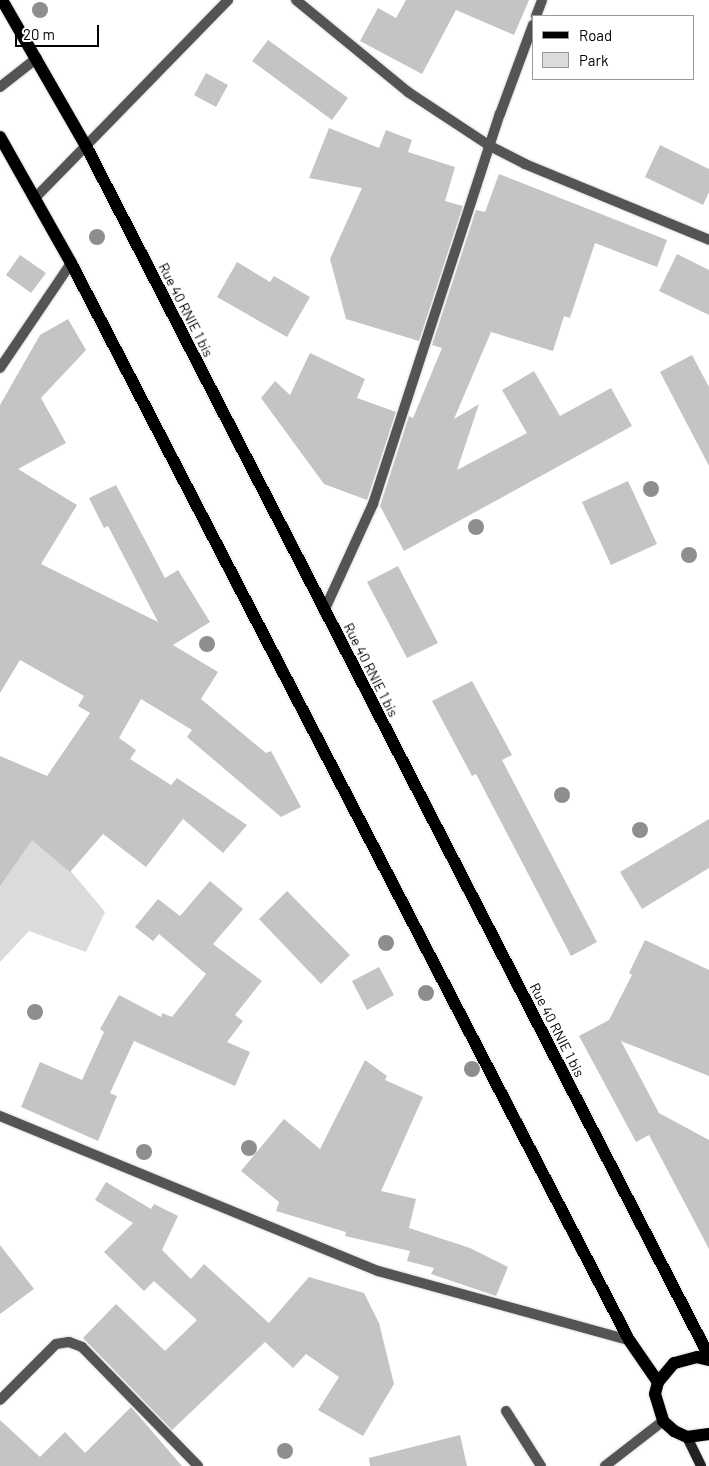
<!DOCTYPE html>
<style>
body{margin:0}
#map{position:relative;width:709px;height:1466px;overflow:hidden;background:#fff;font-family:Barlow,sans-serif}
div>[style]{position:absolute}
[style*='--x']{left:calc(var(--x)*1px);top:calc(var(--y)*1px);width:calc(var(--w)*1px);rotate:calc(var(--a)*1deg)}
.green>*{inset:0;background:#dbdbdb}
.building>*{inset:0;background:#c4c4c4}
.roads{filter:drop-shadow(0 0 1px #dbdbdb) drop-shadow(0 0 1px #dbdbdb)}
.service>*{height:10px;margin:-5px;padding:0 5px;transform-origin:5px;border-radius:5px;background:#545454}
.minor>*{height:10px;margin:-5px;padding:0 5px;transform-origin:5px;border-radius:5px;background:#545454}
.tertiary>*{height:10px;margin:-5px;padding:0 5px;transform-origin:5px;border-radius:5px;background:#545454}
.secondary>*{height:10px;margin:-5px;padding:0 5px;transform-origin:5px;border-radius:5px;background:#212121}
.primary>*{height:12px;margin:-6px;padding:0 6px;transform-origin:6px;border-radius:6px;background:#000}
.trees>*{width:16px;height:16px;margin:-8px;border-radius:50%;background:#8e8e8e}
span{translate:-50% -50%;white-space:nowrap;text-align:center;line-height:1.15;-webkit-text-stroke:4px #fff;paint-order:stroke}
.street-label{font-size:14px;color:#000}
.legend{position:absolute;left:532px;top:15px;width:162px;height:65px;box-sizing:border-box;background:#fff;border:1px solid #999;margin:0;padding:6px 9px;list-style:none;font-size:15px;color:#000}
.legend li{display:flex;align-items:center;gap:10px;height:25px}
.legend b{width:25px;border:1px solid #999}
.scale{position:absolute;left:15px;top:25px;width:84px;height:22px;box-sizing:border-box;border:2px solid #000;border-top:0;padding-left:6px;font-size:15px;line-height:18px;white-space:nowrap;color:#000;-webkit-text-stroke:4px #fff;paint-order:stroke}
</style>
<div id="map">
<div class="green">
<div style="clip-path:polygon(18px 826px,65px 864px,105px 912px,86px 952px,29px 931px,0 962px,0 849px)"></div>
</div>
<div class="building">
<div style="clip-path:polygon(406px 0,529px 0,514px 35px,456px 10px,422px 74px,360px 41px,378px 8px,396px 18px)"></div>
<div style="clip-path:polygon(268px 40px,348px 98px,332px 120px,252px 61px)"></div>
<div style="clip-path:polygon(206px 73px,228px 85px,216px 107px,194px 95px)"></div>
<div style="clip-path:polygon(329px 128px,379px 148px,386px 130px,412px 140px,408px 152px,455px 167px,445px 201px,463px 206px,419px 341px,346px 319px,330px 259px,362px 188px,309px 178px)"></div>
<div style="clip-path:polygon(660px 145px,709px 169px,709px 192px,703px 205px,645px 177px)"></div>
<div style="clip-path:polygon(499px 174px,667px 240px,657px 267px,595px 243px,570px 318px,564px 316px,553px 351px,491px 332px,454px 419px,479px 404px,457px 470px,527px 433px,502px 390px,534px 371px,560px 416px,611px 388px,632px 426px,404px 551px,380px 506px,409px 416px,413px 418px,442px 348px,432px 345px,476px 210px,485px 212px)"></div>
<div style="clip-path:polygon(677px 254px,709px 270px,709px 315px,659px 291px)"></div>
<div style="clip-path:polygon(20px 255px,46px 273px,31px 293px,6px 275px)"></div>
<div style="clip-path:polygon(237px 262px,270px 282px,274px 276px,310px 297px,287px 337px,217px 297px)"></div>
<div style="clip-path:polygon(68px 319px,86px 350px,41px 398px,66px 443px,18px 469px,77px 505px,41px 564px,158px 622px,108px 526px,104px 528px,89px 498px,116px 485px,165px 578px,178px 570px,210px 622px,173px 645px,218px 672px,201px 699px,266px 753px,271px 751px,301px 807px,281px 817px,187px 737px,192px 730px,141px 699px,119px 738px,136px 750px,130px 759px,171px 785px,177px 778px,247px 825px,223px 853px,183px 819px,146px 867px,103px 834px,70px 872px,32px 840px,0 886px,0 756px,47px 776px,90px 713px,78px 706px,84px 696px,20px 660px,0 693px,0 405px,40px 335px)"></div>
<div style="clip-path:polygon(310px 353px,365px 379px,357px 398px,396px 412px,367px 500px,324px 484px,261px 398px,275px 381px,290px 395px)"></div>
<div style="clip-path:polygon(692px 355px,709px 387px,709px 466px,660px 372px)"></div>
<div style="clip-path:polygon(628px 481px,657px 544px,611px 565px,582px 502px)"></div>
<div style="clip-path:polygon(398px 566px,438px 643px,407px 658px,367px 582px)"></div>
<div style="clip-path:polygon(472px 681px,512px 755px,502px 760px,597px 942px,571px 956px,476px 774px,472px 776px,432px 701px)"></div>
<div style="clip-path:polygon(709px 819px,709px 868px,642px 909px,620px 872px)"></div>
<div style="clip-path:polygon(210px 881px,243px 909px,213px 944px,262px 981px,235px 1015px,243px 1021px,227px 1042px,250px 1052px,235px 1086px,134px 1041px,110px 1093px,117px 1096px,98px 1141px,21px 1107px,40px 1062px,82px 1080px,104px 1032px,100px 1029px,119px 995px,161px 1017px,162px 1013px,172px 1017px,206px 974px,159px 934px,153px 941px,135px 927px,158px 899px,180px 916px)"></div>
<div style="clip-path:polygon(287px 891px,350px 955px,321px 984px,259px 919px)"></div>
<div style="clip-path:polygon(645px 940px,709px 970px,709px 1076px,621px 1041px,659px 1113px,709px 1140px,709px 1249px,649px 1135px,636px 1142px,579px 1036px,609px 1020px,632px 975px,629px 973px)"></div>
<div style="clip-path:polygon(379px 967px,394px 995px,367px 1010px,352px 981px)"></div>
<div style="clip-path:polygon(365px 1060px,387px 1076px,385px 1080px,423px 1097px,381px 1191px,416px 1199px,409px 1228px,470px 1248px,508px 1267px,496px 1296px,431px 1274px,434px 1268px,407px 1261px,410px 1251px,345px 1236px,346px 1232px,276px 1211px,279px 1202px,241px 1171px,284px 1119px,320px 1149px)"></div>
<div style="clip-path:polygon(106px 1182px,151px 1209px,154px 1204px,178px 1216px,162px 1250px,191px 1279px,204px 1264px,269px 1323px,309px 1277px,364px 1293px,379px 1323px,394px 1384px,363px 1436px,318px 1410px,339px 1377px,306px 1354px,293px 1368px,265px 1342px,172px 1430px,83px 1338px,116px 1304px,165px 1351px,197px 1320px,154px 1281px,144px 1291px,104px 1252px,133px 1223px,95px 1200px)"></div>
<div style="clip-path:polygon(0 1245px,34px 1289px,0 1314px)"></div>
<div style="clip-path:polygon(131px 1407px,182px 1466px,0 1466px,0 1420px,40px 1457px,65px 1432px,85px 1453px)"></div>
<div style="clip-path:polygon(460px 1435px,467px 1466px,370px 1466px,369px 1458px)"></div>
</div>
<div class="roads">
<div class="service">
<div style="--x:506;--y:1411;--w:65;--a:57.5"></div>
</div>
<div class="minor">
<div style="--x:296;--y:0;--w:145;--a:39.4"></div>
<div style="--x:408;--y:92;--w:98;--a:33.4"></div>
<div style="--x:490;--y:146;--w:39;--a:27"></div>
<div style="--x:525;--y:164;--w:199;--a:22.4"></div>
<div style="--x:536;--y:16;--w:17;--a:-69"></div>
<div style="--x:0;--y:87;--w:47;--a:-38.1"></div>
<div style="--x:34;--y:199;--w:278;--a:-45.7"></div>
<div style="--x:0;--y:368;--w:127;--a:-55.9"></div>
<div style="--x:324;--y:611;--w:118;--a:-65.4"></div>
<div style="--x:373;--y:504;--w:410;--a:-72"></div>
<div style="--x:500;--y:114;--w:95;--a:-69.7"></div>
<div style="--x:0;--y:1116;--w:409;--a:22.3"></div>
<div style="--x:378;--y:1271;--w:260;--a:15.4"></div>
<div style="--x:0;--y:1400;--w:79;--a:-45"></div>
<div style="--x:56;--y:1344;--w:13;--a:-9"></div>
<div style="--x:69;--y:1342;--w:14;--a:21"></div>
<div style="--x:82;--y:1347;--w:166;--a:45.7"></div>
</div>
<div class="tertiary">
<div style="--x:605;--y:1466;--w:73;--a:-37.8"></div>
</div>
<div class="secondary">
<div style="--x:687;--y:1437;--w:32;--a:64"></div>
</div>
<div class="primary">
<div style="--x:2;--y:0;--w:171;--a:60.1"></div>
<div style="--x:87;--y:148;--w:1359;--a:62.76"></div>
<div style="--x:0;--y:137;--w:145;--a:60.6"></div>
<div style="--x:71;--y:263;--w:1213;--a:62.61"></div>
<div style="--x:629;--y:1340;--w:51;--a:55.4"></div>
<div style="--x:709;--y:1360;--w:12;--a:-166"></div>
<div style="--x:697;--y:1357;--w:24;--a:165"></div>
<div style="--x:674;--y:1363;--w:25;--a:130"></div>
<div style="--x:658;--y:1382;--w:12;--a:104"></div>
<div style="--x:655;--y:1394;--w:28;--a:73"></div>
<div style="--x:663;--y:1421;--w:15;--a:42"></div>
<div style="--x:674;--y:1431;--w:14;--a:25"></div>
<div style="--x:687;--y:1437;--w:22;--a:-8"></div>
</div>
</div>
<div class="trees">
<div style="left:40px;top:10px"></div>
<div style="left:97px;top:237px"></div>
<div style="left:651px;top:489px"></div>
<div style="left:476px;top:527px"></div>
<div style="left:689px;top:555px"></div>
<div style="left:207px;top:644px"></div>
<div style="left:562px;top:795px"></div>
<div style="left:640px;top:830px"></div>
<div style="left:386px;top:943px"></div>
<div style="left:426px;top:993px"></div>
<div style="left:35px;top:1012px"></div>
<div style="left:472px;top:1069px"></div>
<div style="left:249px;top:1148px"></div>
<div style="left:144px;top:1152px"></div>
<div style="left:285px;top:1451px"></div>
</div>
<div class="street-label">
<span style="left:186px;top:310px;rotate:63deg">Rue 40 RNIE 1 bis</span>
<span style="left:371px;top:670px;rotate:63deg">Rue 40 RNIE 1 bis</span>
<span style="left:557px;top:1030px;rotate:63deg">Rue 40 RNIE 1 bis</span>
</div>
<ul class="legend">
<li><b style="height:6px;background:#000"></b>Road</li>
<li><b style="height:14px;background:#dbdbdb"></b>Park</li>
</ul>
<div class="scale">20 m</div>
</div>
